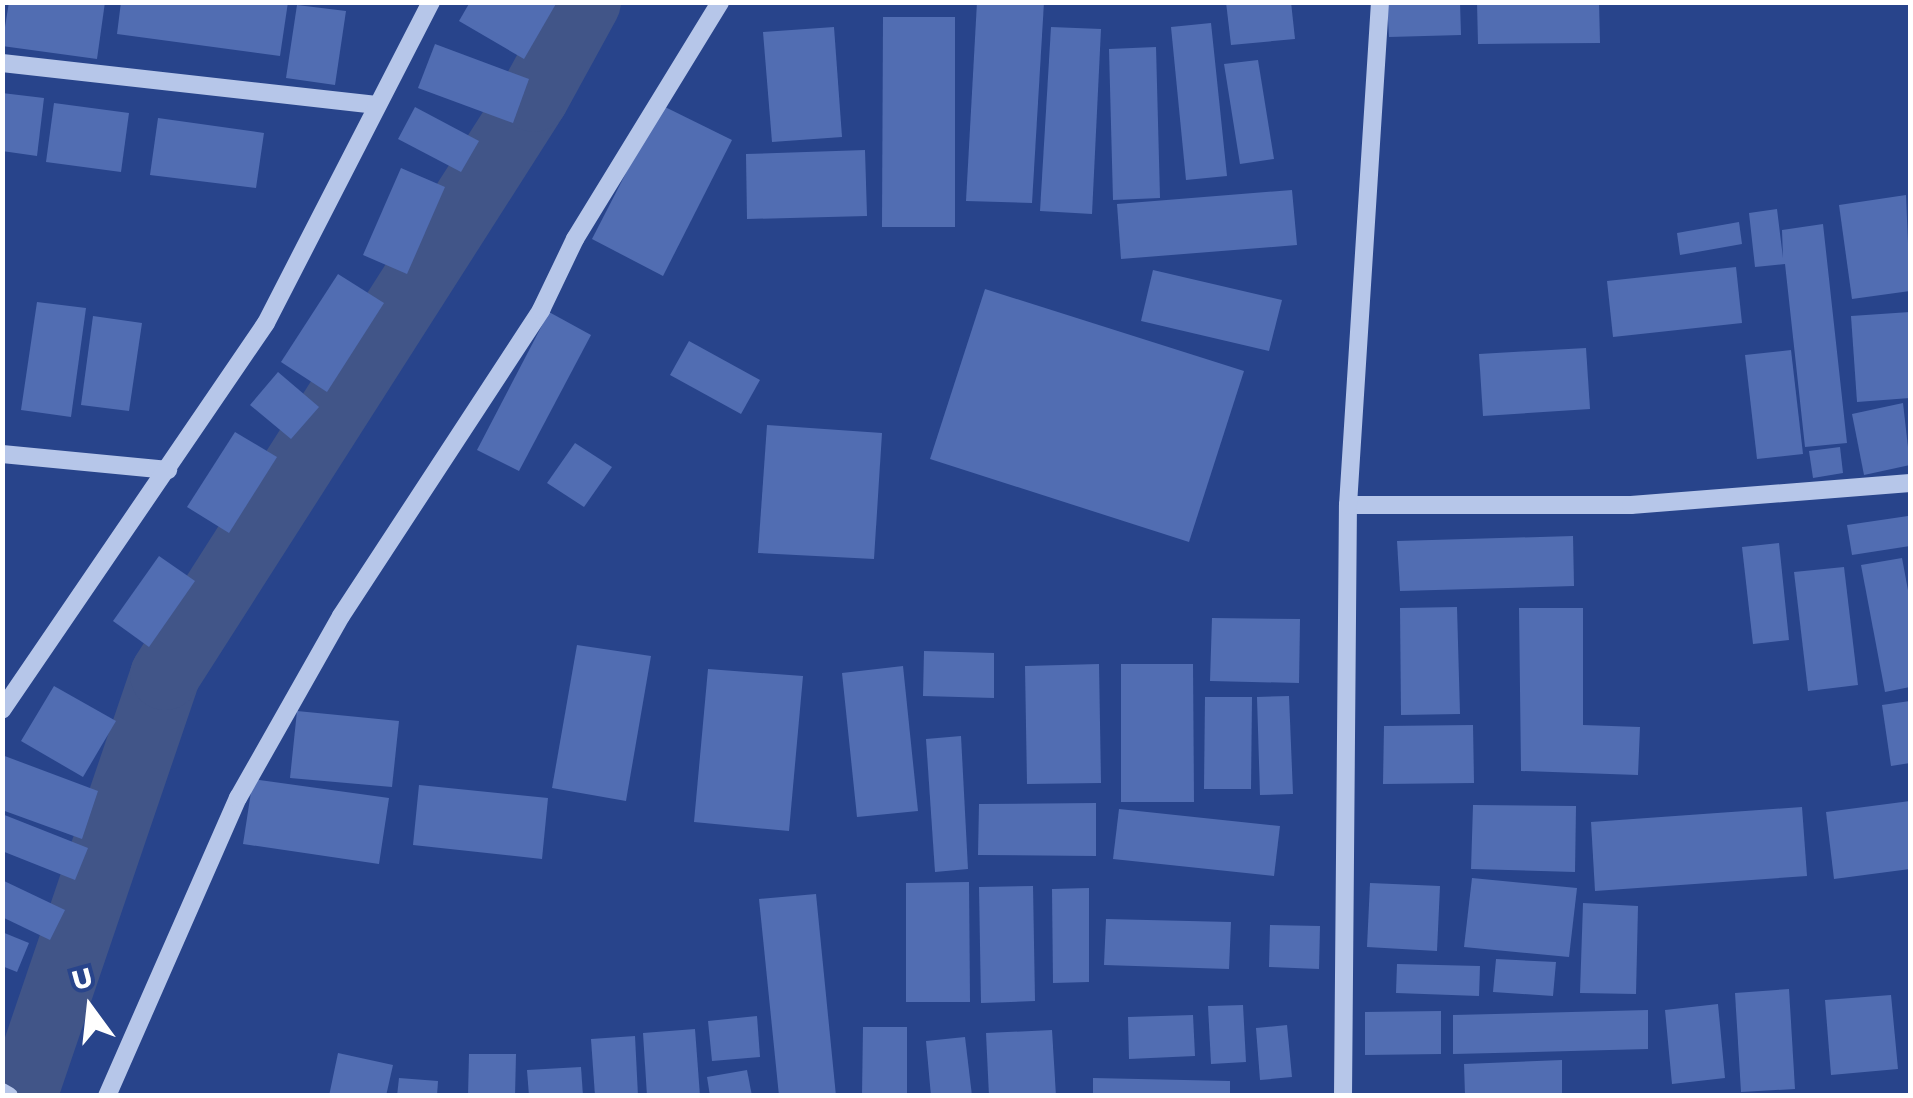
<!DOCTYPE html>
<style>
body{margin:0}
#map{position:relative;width:1913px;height:1098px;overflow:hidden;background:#28448b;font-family:"Work Sans",sans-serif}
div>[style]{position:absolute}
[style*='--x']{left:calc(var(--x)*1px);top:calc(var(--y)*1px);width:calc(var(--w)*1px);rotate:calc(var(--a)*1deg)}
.canal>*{height:70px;margin:-35px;padding:0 35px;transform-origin:35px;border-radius:35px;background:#415588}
.building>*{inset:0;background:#516db2}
.minor>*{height:18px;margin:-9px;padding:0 9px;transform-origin:9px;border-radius:9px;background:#b6c6e9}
span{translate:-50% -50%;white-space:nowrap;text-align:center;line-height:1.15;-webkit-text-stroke:8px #28448b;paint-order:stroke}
.frame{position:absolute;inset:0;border:5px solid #fff;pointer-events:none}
.north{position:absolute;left:40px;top:958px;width:100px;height:100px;-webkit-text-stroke:8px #28448b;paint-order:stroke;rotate:345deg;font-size:28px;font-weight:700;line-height:40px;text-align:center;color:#fff}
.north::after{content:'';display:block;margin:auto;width:35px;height:45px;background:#fff;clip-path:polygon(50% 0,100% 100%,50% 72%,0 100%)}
</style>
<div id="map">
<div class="canal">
<div style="--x:22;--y:1096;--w:445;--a:-71.2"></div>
<div style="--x:165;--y:675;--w:686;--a:-57.45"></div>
<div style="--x:534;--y:97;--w:108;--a:-61.3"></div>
</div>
<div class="building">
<div style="clip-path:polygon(9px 2px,105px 2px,97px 59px,2px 46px)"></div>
<div style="clip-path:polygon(121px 2px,288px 2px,280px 56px,117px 34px)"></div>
<div style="clip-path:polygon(470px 2px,557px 2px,524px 59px,459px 21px)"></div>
<div style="clip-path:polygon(977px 2px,1044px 2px,1032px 203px,966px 201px)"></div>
<div style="clip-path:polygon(1226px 2px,1291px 2px,1295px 39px,1231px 45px)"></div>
<div style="clip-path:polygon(1387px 2px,1460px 2px,1461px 35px,1389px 37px)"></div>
<div style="clip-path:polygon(1477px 2px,1599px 2px,1600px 43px,1478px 44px)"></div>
<div style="clip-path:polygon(297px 5px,346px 11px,335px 85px,286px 78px)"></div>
<div style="clip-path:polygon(883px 17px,955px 17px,955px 227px,882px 227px)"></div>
<div style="clip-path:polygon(1211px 23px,1227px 176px,1186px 180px,1171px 27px)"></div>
<div style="clip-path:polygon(834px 27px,842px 137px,772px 142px,763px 32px)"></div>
<div style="clip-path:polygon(1051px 27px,1101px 29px,1092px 214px,1040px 211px)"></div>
<div style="clip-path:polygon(435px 44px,529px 79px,513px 123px,418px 88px)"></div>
<div style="clip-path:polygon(1156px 47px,1160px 198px,1113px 200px,1109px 49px)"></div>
<div style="clip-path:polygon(1258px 60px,1274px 159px,1240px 164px,1224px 64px)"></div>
<div style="clip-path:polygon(2px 93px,44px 98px,37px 156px,2px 151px)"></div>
<div style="clip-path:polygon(54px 103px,129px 113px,121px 172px,46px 162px)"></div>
<div style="clip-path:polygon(661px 105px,732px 140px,663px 276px,592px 239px)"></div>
<div style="clip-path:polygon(415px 107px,479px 141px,461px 172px,398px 139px)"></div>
<div style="clip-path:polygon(158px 118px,264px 133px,256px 188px,150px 175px)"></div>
<div style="clip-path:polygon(865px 150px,867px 216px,747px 219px,746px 154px)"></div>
<div style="clip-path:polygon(401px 168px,445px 187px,407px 274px,363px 255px)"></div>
<div style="clip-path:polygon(1292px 190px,1297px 245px,1121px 259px,1117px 204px)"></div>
<div style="clip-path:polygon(1906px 195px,1910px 291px,1852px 299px,1839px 205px)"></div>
<div style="clip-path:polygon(1777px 209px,1783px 258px,1782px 230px,1823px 224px,1847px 443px,1805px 447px,1785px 264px,1755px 267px,1749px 213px)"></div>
<div style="clip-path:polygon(1739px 222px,1742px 244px,1680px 255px,1677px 233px)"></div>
<div style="clip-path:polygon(1736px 267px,1742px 323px,1613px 337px,1607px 281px)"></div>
<div style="clip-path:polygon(1153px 270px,1282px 300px,1269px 351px,1141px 321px)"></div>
<div style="clip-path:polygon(338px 274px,384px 303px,327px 392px,281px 362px)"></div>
<div style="clip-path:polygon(985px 289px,1244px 371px,1189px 542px,930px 459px)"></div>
<div style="clip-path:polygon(37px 302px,86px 308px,71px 417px,21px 410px)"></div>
<div style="clip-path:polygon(549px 312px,591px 335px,519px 471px,477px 450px)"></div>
<div style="clip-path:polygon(1910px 312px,1910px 398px,1857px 402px,1851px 316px)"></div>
<div style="clip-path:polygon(93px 316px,142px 323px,129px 411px,81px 405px)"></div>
<div style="clip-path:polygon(689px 341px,760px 380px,741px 414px,670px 375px)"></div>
<div style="clip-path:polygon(1586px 348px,1590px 409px,1483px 416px,1479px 354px)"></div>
<div style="clip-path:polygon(1791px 350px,1803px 454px,1757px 459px,1745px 355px)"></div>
<div style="clip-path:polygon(278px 372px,319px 407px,291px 439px,250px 405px)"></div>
<div style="clip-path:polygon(1903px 403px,1910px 465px,1864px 475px,1852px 414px)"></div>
<div style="clip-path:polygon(767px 425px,882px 433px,874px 559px,758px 553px)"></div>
<div style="clip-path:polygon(235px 432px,277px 457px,229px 533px,187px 507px)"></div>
<div style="clip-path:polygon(575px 443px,612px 467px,584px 507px,547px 483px)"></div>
<div style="clip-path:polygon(1840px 447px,1843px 473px,1813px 478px,1809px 451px)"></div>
<div style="clip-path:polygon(1908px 516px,1910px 546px,1852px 555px,1847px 525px)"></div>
<div style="clip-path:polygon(1573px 536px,1574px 586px,1400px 591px,1397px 541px)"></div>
<div style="clip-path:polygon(1779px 543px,1789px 640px,1753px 644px,1742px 547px)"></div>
<div style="clip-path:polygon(159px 556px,195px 581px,149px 647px,113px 621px)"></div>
<div style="clip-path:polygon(1902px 558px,1910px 601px,1910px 687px,1885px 692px,1861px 565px)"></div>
<div style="clip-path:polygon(1844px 567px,1858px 685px,1808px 691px,1794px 572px)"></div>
<div style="clip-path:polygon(1457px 607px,1460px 714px,1401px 715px,1400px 608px)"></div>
<div style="clip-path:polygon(1519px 608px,1583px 608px,1583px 725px,1640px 727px,1638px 775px,1521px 771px)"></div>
<div style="clip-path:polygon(1212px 618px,1300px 619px,1299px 683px,1210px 681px)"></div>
<div style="clip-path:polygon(577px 645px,651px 656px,626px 801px,552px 788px)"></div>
<div style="clip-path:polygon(924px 651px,994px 653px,994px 698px,923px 696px)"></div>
<div style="clip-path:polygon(1099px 664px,1101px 783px,1027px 784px,1025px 666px)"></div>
<div style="clip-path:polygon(1121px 664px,1193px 664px,1194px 802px,1121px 802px)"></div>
<div style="clip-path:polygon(903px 666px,918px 811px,857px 817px,842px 673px)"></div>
<div style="clip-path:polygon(708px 669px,803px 676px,789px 831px,694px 822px)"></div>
<div style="clip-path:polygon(54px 686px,116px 721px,83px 777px,21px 741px)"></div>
<div style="clip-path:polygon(1289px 696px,1293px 794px,1260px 795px,1257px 697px)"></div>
<div style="clip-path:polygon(1205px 697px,1252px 697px,1251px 789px,1204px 789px)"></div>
<div style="clip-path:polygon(1910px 701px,1910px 763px,1891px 766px,1882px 705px)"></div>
<div style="clip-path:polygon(297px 711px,399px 721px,392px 787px,290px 778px)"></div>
<div style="clip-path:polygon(1473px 725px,1474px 783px,1383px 784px,1384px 726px)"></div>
<div style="clip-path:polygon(961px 736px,968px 869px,935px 872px,926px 739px)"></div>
<div style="clip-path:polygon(2px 755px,98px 791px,82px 839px,2px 810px)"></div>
<div style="clip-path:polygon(253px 779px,389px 798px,379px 864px,243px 844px)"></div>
<div style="clip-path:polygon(419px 785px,548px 798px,542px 859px,413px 845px)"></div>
<div style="clip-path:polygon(1910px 801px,1910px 869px,1834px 879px,1826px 812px)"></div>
<div style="clip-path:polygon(1096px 803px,1096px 856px,978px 855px,979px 804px)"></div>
<div style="clip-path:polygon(1473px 805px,1576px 806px,1575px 872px,1471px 869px)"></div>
<div style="clip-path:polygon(1802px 807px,1807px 876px,1595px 891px,1591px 822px)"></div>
<div style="clip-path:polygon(1119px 809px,1280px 826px,1274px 876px,1113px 859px)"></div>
<div style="clip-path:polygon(2px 814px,88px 848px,75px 880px,2px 851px)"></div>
<div style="clip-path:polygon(1472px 878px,1577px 888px,1569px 957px,1464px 947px)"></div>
<div style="clip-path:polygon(2px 880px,65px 910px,50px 940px,2px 917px)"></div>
<div style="clip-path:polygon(969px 882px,970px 1002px,906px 1002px,906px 883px)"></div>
<div style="clip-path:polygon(1370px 883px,1440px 886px,1437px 951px,1367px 947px)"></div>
<div style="clip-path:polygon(1033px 886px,1035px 1001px,981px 1003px,979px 887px)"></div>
<div style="clip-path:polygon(1089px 888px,1089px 982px,1053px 983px,1052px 889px)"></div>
<div style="clip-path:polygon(816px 894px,836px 1096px,779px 1096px,759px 899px)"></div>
<div style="clip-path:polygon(1583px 903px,1638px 906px,1636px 994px,1580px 993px)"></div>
<div style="clip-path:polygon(1106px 919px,1231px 922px,1229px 969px,1104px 965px)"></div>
<div style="clip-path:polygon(1270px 925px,1320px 926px,1319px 969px,1269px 967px)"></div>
<div style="clip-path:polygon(2px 932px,29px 943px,17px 972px,2px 966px)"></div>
<div style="clip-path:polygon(1496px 959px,1556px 962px,1553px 996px,1493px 992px)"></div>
<div style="clip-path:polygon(1397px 964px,1480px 966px,1479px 996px,1396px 993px)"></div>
<div style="clip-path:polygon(1789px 989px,1795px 1089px,1741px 1092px,1735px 993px)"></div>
<div style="clip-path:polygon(1891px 995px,1898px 1069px,1831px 1075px,1825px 1000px)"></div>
<div style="clip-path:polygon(1718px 1004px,1725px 1078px,1672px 1084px,1665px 1010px)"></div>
<div style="clip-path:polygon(1243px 1005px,1246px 1062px,1211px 1064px,1208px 1006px)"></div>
<div style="clip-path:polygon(1648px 1010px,1648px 1049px,1453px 1054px,1453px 1015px)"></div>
<div style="clip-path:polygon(1441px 1011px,1441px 1054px,1365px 1055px,1365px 1012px)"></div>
<div style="clip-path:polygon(1193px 1015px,1195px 1056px,1129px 1059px,1128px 1017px)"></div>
<div style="clip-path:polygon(757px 1016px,760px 1057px,712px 1061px,708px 1021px)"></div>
<div style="clip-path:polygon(1287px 1025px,1292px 1077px,1260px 1080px,1256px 1028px)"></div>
<div style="clip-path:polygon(863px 1027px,907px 1027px,907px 1096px,862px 1096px)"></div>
<div style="clip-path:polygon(695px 1029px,700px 1096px,647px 1096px,643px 1033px)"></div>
<div style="clip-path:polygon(1052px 1030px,1056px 1096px,989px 1096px,986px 1033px)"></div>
<div style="clip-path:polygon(635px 1036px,638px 1096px,595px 1096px,591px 1039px)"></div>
<div style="clip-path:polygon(965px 1037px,972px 1096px,931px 1096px,926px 1041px)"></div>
<div style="clip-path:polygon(338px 1053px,393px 1065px,386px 1096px,329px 1096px)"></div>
<div style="clip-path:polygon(469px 1054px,516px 1054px,515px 1096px,468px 1096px)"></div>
<div style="clip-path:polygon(1562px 1060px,1562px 1096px,1465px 1096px,1464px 1064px)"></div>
<div style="clip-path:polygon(581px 1067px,583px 1096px,529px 1096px,527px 1070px)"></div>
<div style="clip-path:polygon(747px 1070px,752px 1096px,710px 1096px,707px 1077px)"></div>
<div style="clip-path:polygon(399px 1078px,438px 1081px,437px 1096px,397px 1096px)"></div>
<div style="clip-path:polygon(1093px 1078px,1230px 1081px,1230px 1096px,1093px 1096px)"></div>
</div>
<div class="minor">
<div style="--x:2;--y:63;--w:377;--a:6.4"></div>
<div style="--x:2;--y:454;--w:167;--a:5.5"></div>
<div style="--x:1348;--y:505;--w:283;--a:0"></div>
<div style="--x:1631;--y:505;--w:280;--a:-4.5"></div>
<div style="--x:2;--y:710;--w:468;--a:-55.7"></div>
<div style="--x:266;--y:323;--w:361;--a:-62.8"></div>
<div style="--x:2;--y:1092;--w:8;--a:30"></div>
<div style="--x:107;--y:1096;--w:326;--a:-66.3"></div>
<div style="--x:238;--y:798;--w:209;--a:-60.5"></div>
<div style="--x:341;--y:616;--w:366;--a:-56.8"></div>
<div style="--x:541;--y:310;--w:79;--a:-64.4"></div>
<div style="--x:575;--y:239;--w:278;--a:-58.5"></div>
<div style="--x:1343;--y:1096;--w:591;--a:-89.52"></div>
<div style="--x:1348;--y:505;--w:504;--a:-86.36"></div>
</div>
<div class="frame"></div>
<div class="north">U</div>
</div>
